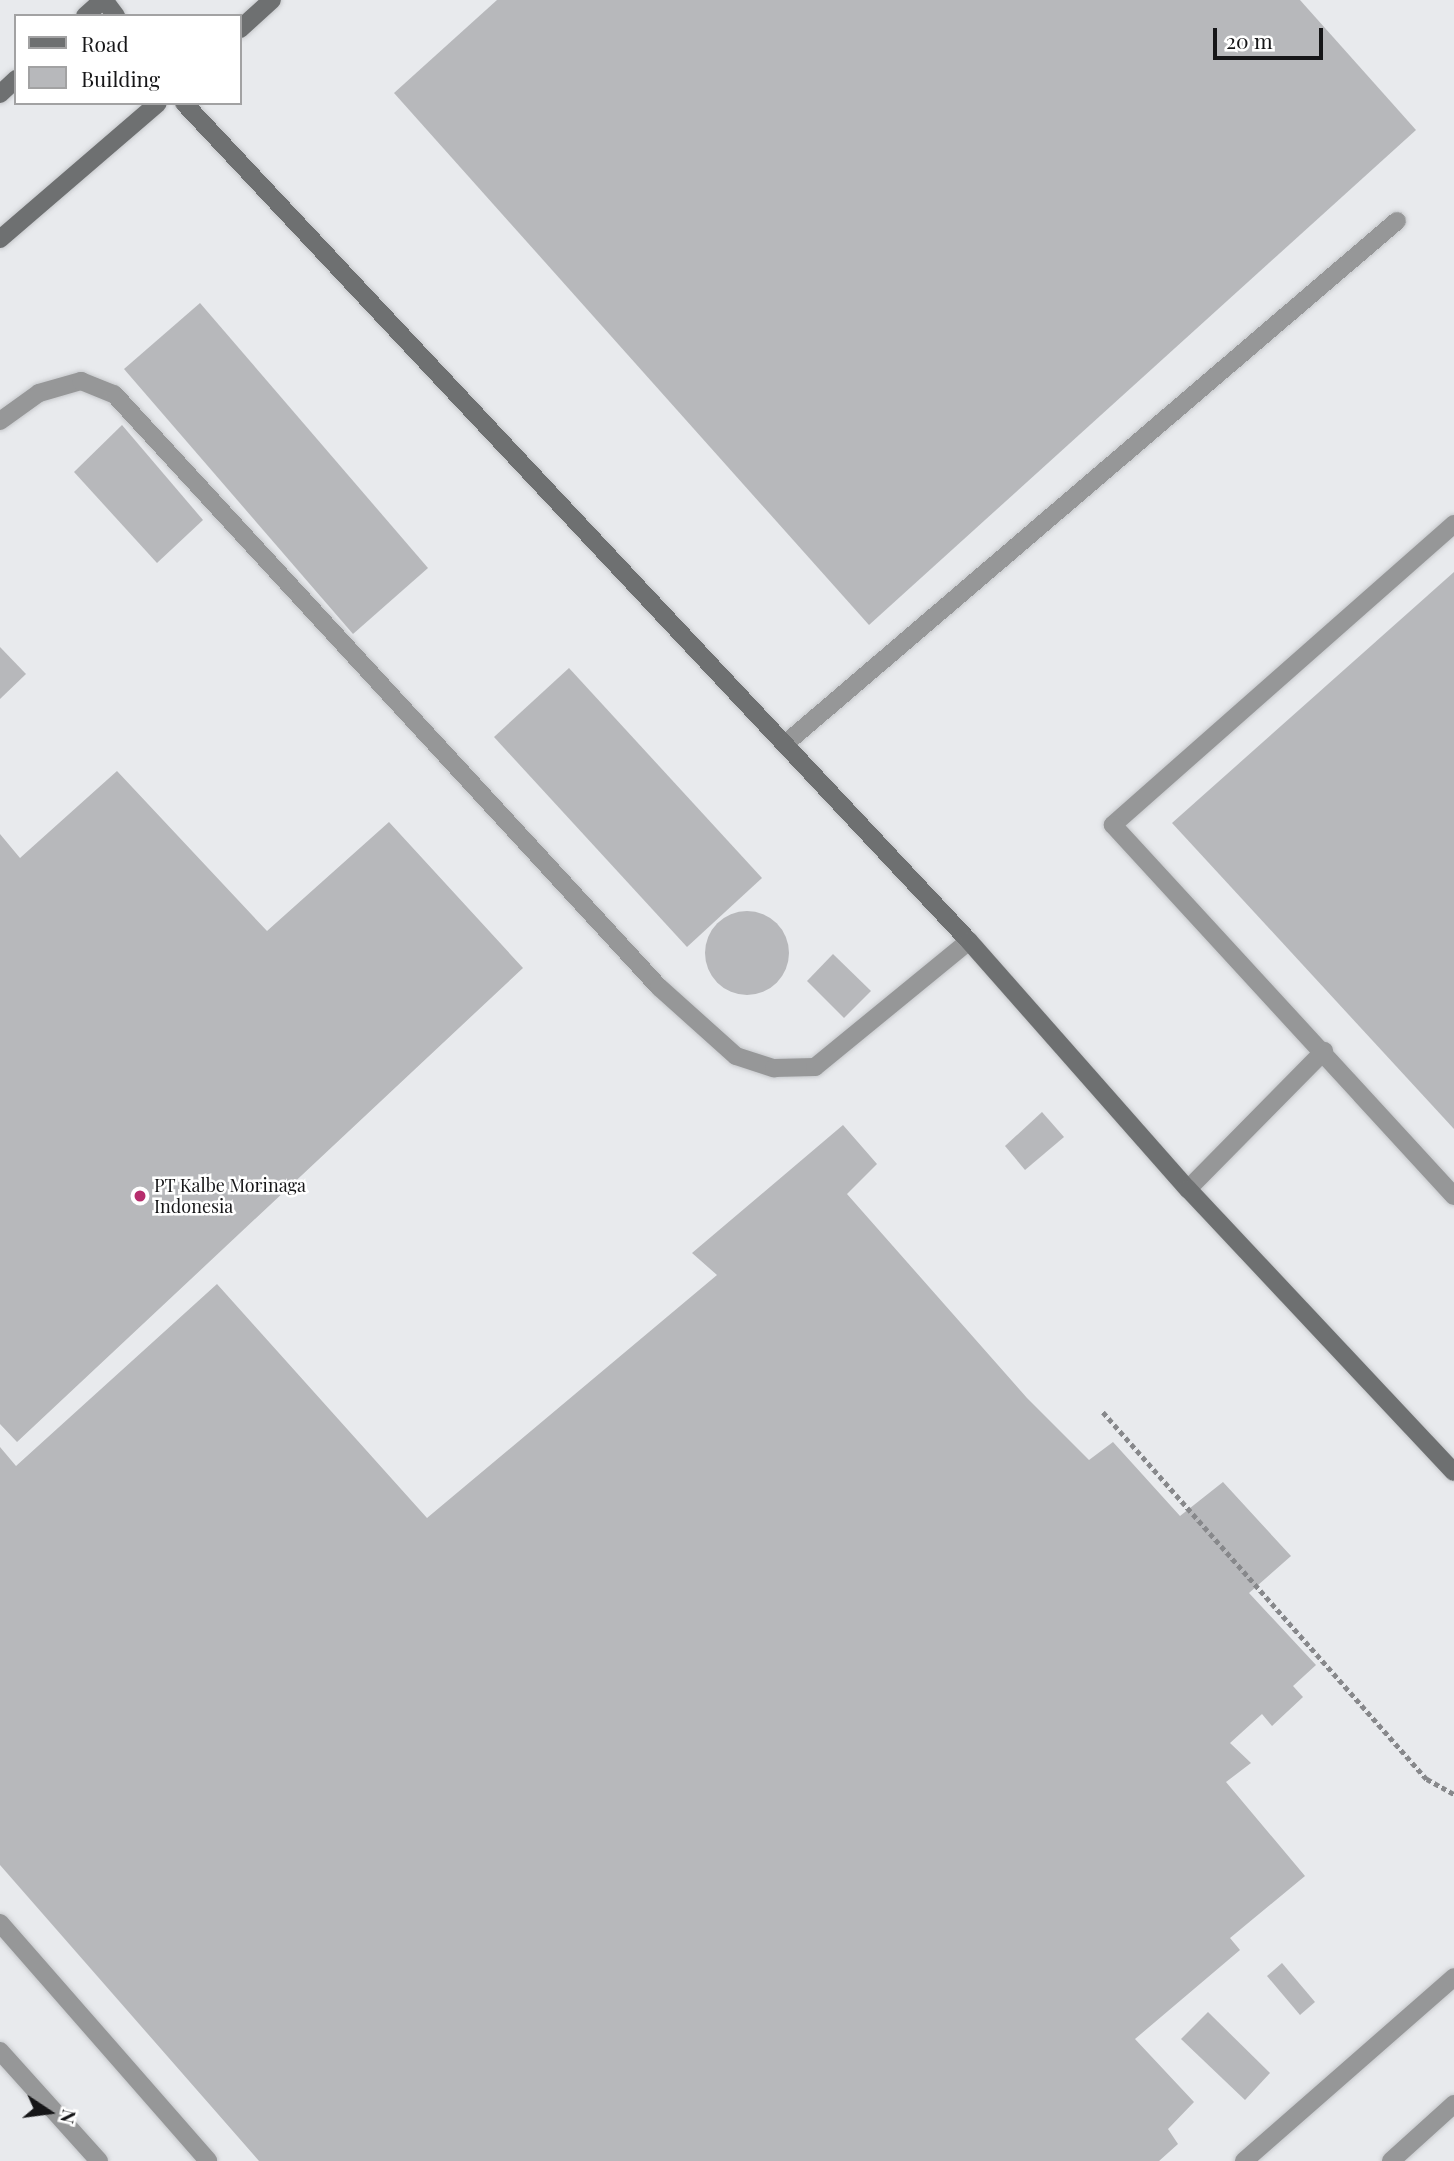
<!DOCTYPE html>
<style>
body{margin:0}
#map{position:relative;width:1454px;height:2161px;overflow:hidden;background:#e8eaed;font-family:"Playfair Display",serif}
div>[style]{position:absolute}
[style*='--x']{left:calc(var(--x)*1px);top:calc(var(--y)*1px);width:calc(var(--w)*1px);rotate:calc(var(--a)*1deg)}
.building>*{inset:0;background:#b7b8bb}
.round{border-radius:50%}
.path>*{height:4.5px;margin-top:-2.25px;transform-origin:0;background:repeating-linear-gradient(90deg,#87888b 0 5px,transparent 0 8.5px)}
.roads{filter:drop-shadow(0 0 2px #c6c8cb) drop-shadow(0 0 2px #c6c8cb)}
.lane>*{height:18px;margin:-9px;padding:0 9px;transform-origin:9px;border-radius:9px;background:#969798}
.secondary>*{height:18px;margin:-9px;padding:0 9px;transform-origin:9px;border-radius:9px;background:#6e7071}
.dots>*{width:19px;height:19px;translate:-50% -50%;box-sizing:border-box;border:4px solid #fff;border-radius:50%}
span{translate:-50% -50%;white-space:nowrap;text-align:center;line-height:1.15;-webkit-text-stroke:5px #fff;paint-order:stroke}
.poi-label{font-size:18px;color:#161618}
.left{translate:0 -50%;text-align:left}
.legend{position:absolute;left:14px;top:14px;width:228px;height:91px;box-sizing:border-box;background:#fff;border:2px solid #a2a2a3;margin:0;padding:9px 12px;list-style:none;font-size:21px;color:#161618}
.legend li{display:flex;align-items:center;gap:14px;height:35px}
.legend b{width:35px;border:2px solid #a2a2a3}
.north{position:absolute;left:14px;top:2077px;width:70px;height:70px;-webkit-text-stroke:5px #fff;paint-order:stroke;rotate:103deg;font-size:19px;font-weight:700;line-height:28px;text-align:center;color:#161618}
.north::after{content:'';display:block;margin:auto;width:24px;height:32px;background:#161618;clip-path:polygon(50% 0,100% 100%,50% 72%,0 100%)}
.scale{position:absolute;left:1213px;top:28px;width:110px;height:32px;box-sizing:border-box;border:4px solid #161618;border-top:0;padding-left:9px;font-size:21px;line-height:24px;white-space:nowrap;color:#161618;-webkit-text-stroke:5px #fff;paint-order:stroke}
</style>
<div id="map">
<div class="building">
<div style="clip-path:polygon(497px 0,1300px 0,1416px 130px,869px 625px,394px 93px)"></div>
<div style="clip-path:polygon(200px 303px,428px 568px,353px 634px,124px 369px)"></div>
<div style="clip-path:polygon(122px 425px,203px 520px,157px 563px,74px 472px)"></div>
<div style="clip-path:polygon(1454px 572px,1454px 1129px,1172px 823px)"></div>
<div style="clip-path:polygon(0 647px,26px 674px,0 699px)"></div>
<div style="clip-path:polygon(569px 668px,762px 878px,687px 947px,494px 737px)"></div>
<div style="clip-path:polygon(117px 771px,267px 931px,389px 822px,523px 968px,17px 1442px,0 1424px,0 834px,20px 858px)"></div>
<div class="round" style="left:705px;top:911px;width:84px;height:84px"></div>
<div style="clip-path:polygon(833px 954px,871px 991px,844px 1018px,807px 981px)"></div>
<div style="clip-path:polygon(1042px 1112px,1064px 1137px,1025px 1170px,1005px 1146px)"></div>
<div style="clip-path:polygon(843px 1125px,877px 1164px,847px 1194px,1027px 1398px,1089px 1460px,1113px 1442px,1180px 1516px,1223px 1482px,1291px 1556px,1249px 1593px,1316px 1665px,1293px 1686px,1303px 1697px,1272px 1726px,1262px 1714px,1230px 1743px,1251px 1763px,1226px 1782px,1305px 1876px,1230px 1938px,1240px 1950px,1135px 2039px,1194px 2102px,1168px 2129px,1178px 2144px,1159px 2161px,259px 2161px,0 1865px,0 1447px,16px 1466px,217px 1284px,427px 1518px,717px 1275px,692px 1253px)"></div>
<div style="clip-path:polygon(1282px 1963px,1315px 2002px,1300px 2015px,1267px 1976px)"></div>
<div style="clip-path:polygon(1208px 2012px,1270px 2073px,1245px 2100px,1181px 2039px)"></div>
</div>
<div class="path">
<div style="--x:1103;--y:1412;--w:490;--a:48.6"></div>
<div style="--x:1427;--y:1779;--w:31;--a:29"></div>
</div>
<div class="roads">
<div class="lane">
<div style="--x:0;--y:421;--w:48;--a:-35.7"></div>
<div style="--x:39;--y:393;--w:44;--a:-15.9"></div>
<div style="--x:81;--y:381;--w:35;--a:22"></div>
<div style="--x:114;--y:394;--w:805;--a:47.42"></div>
<div style="--x:659;--y:987;--w:103;--a:41.9"></div>
<div style="--x:736;--y:1056;--w:40;--a:18"></div>
<div style="--x:774;--y:1068;--w:41;--a:-1.4"></div>
<div style="--x:815;--y:1067;--w:199;--a:-39.3"></div>
<div style="--x:1454;--y:524;--w:455;--a:138.6"></div>
<div style="--x:1113;--y:825;--w:504;--a:47.41"></div>
<div style="--x:785;--y:744;--w:805;--a:-40.52"></div>
<div style="--x:1188;--y:1189;--w:194;--a:-45.4"></div>
<div style="--x:0;--y:1923;--w:316;--a:48.8"></div>
<div style="--x:0;--y:2051;--w:148;--a:48"></div>
<div style="--x:1244;--y:2161;--w:279;--a:-41.2"></div>
<div style="--x:1391;--y:2161;--w:85;--a:-42.1"></div>
</div>
<div class="secondary">
<div style="--x:104;--y:0;--w:20;--a:53"></div>
<div style="--x:85;--y:16;--w:24;--a:-42"></div>
<div style="--x:240;--y:29;--w:43;--a:-42.2"></div>
<div style="--x:0;--y:94;--w:22;--a:-43"></div>
<div style="--x:184;--y:103;--w:1148;--a:46.87"></div>
<div style="--x:969;--y:941;--w:331;--a:48.6"></div>
<div style="--x:1188;--y:1189;--w:388;--a:46.8"></div>
<div style="--x:0;--y:239;--w:208;--a:-40.7"></div>
</div>
</div>
<div class="dots">
<div style="left:140px;top:1196px;background:#b62d6c"></div>
</div>
<div class="poi-label">
<span class="left" style="left:154px;top:1196px">PT Kalbe Morinaga<br>Indonesia</span>
</div>
<ul class="legend">
<li><b style="height:9px;background:#6e7071"></b>Road</li>
<li><b style="height:19px;background:#b7b8bb"></b>Building</li>
</ul>
<div class="north">N</div>
<div class="scale">20 m</div>
</div>
